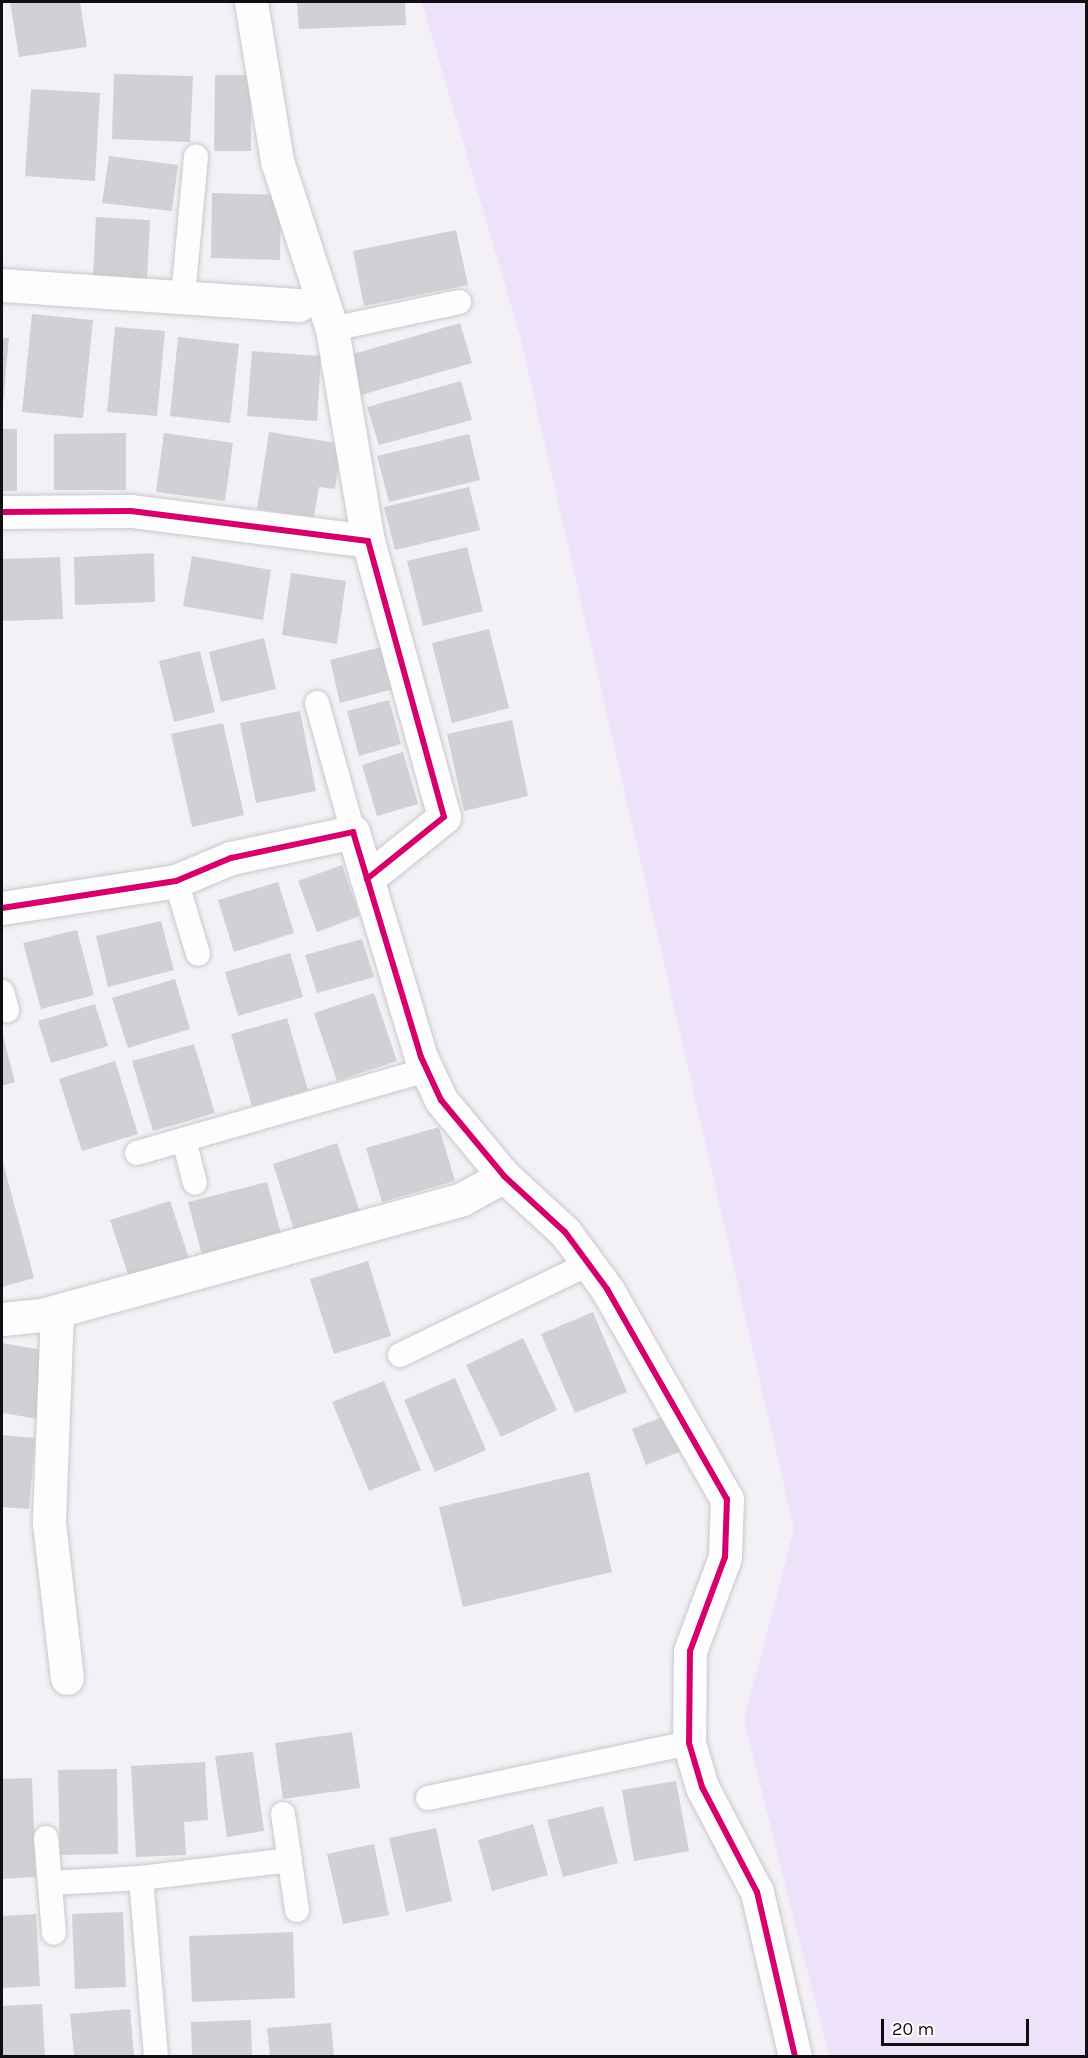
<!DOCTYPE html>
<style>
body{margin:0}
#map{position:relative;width:1088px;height:2058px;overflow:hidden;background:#f3f0f6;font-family:Karla,sans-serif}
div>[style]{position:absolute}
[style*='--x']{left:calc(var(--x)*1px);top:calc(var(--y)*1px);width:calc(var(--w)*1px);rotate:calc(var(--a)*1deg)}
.green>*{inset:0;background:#eee1fa}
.building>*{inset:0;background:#d3d0d5}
.roads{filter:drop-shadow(0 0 2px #cac7cc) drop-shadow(0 0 2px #cac7cc)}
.service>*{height:24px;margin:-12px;padding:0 12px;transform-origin:12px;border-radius:12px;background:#fdfdfe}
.minor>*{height:33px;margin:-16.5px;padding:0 16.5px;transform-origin:16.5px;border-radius:16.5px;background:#fdfdfe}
.cycleway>*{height:6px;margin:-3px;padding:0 3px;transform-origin:3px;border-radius:3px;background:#d6006c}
span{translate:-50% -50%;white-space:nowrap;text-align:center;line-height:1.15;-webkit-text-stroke:6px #fff;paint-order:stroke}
.frame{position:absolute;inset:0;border:3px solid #100e12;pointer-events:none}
.scale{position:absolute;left:881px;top:2019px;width:148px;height:27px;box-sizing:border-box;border:3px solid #100e12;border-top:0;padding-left:8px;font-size:18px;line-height:21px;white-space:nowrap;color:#100e12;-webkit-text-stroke:4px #fff;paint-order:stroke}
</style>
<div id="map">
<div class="green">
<div style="clip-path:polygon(422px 2px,1086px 2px,1086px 2056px,829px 2056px,744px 1721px,794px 1529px,520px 336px)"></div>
</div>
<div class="building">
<div style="clip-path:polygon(10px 2px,80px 2px,87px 47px,19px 57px)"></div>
<div style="clip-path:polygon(297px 2px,405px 2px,406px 25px,299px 29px)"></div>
<div style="clip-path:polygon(114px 74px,193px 76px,190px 142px,112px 139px)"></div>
<div style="clip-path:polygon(215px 75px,251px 75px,251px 151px,214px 151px)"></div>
<div style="clip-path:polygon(31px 89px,100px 93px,95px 181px,25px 176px)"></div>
<div style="clip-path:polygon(109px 156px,178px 165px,172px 211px,102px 203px)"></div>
<div style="clip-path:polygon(212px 193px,281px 195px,280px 260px,211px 258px)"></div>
<div style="clip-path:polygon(96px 217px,150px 220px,147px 279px,93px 276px)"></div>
<div style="clip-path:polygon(456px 230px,468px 285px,364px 306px,353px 251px)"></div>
<div style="clip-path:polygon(32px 314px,93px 320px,83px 418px,22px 412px)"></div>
<div style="clip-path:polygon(460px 323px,472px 363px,361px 395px,350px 355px)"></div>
<div style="clip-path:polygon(115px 327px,165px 331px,157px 416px,107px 412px)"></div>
<div style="clip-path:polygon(178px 337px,239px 344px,230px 423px,170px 416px)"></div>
<div style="clip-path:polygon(2px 338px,9px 338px,3px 404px,2px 404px)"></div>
<div style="clip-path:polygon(252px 351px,321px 356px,317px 421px,247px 416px)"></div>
<div style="clip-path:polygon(461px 381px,472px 420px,379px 445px,367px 407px)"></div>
<div style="clip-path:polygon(2px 429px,17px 429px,17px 491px,2px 491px)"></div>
<div style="clip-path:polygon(269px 432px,342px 444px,335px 489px,319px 487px,314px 517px,257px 509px)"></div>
<div style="clip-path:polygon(126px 433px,126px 490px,54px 490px,54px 434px)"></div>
<div style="clip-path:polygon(164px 433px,233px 443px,225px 501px,156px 492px)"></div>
<div style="clip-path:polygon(469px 434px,480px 480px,389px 502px,377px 456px)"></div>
<div style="clip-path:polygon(469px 487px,480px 530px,395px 550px,384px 507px)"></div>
<div style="clip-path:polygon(467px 547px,483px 611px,423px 626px,407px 561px)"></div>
<div style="clip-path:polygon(154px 553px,155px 602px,75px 605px,74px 557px)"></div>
<div style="clip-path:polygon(192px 556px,271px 570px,263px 620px,183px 606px)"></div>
<div style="clip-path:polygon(60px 557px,63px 619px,2px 621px,2px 559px)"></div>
<div style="clip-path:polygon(291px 573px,346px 581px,337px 644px,282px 635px)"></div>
<div style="clip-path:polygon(489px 629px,509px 708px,452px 723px,432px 643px)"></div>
<div style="clip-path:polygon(264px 638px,276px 689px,221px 702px,209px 652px)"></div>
<div style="clip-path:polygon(382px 647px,393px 689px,340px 703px,330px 660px)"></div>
<div style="clip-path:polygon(200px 651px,215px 712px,174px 722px,159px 661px)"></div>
<div style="clip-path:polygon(389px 700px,401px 744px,359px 756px,347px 711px)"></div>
<div style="clip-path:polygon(300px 711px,316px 791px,256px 803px,240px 723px)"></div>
<div style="clip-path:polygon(512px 720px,528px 796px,464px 811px,447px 734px)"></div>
<div style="clip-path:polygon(223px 723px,244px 815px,192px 827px,171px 734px)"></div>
<div style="clip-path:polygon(403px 752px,418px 804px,377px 816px,362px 765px)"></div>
<div style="clip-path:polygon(342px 865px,360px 916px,317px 932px,298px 881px)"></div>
<div style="clip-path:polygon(278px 882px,294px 933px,234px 952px,218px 900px)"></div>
<div style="clip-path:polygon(161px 921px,174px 970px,108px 987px,96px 936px)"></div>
<div style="clip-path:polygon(77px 930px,94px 995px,41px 1009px,23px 943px)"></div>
<div style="clip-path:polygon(362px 939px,374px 977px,317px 993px,305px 955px)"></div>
<div style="clip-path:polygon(290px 953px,303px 997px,238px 1016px,225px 972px)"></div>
<div style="clip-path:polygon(175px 979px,190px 1029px,128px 1048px,112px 998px)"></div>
<div style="clip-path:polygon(374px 993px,397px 1061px,337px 1081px,314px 1013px)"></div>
<div style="clip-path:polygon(95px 1004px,108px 1046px,51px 1063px,38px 1021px)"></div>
<div style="clip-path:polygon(287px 1018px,308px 1090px,252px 1106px,231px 1034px)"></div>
<div style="clip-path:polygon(2px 1032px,15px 1082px,2px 1086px)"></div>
<div style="clip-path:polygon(194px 1044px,215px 1113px,153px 1131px,132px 1061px)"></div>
<div style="clip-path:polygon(115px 1061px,138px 1134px,82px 1151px,59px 1079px)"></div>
<div style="clip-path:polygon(439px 1127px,455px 1181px,382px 1202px,366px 1148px)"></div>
<div style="clip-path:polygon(337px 1143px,361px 1215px,296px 1236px,273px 1164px)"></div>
<div style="clip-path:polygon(2px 1159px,34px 1278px,2px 1287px)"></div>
<div style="clip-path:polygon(267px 1182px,282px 1238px,203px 1259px,188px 1202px)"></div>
<div style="clip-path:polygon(170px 1201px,189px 1258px,129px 1277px,110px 1220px)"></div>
<div style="clip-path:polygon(368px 1261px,391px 1336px,334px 1354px,310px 1279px)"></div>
<div style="clip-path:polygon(593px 1312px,627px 1392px,575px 1413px,541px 1334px)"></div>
<div style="clip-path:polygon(523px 1338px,557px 1410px,501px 1437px,466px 1365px)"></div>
<div style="clip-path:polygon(2px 1343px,48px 1351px,39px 1419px,2px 1413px)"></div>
<div style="clip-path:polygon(455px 1378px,486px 1450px,435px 1472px,404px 1400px)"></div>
<div style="clip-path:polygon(384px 1381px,421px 1470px,369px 1491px,332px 1402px)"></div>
<div style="clip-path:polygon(667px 1415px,682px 1451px,646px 1465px,632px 1429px)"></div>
<div style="clip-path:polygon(2px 1435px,35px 1438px,29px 1509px,2px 1507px)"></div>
<div style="clip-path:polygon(589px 1472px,612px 1572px,463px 1607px,439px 1507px)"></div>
<div style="clip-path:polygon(352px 1732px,360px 1788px,283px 1799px,275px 1743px)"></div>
<div style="clip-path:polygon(253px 1752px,264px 1831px,227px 1837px,215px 1756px)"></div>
<div style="clip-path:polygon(205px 1762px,208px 1820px,184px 1822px,186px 1855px,136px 1857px,131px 1766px)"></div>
<div style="clip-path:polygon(117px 1769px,118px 1854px,60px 1855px,58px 1770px)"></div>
<div style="clip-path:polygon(32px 1778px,36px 1877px,2px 1879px,2px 1779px)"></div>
<div style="clip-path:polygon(676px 1781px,689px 1851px,634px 1861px,622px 1790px)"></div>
<div style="clip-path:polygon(603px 1806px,618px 1863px,563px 1877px,547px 1820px)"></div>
<div style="clip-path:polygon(533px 1824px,548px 1875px,492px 1891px,478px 1840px)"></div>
<div style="clip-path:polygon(436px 1828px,452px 1901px,406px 1912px,389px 1838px)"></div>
<div style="clip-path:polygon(374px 1844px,389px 1915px,343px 1924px,327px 1854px)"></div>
<div style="clip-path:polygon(123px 1912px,126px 1987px,75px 1989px,72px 1914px)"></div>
<div style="clip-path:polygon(36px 1914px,40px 1986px,2px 1988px,2px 1916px)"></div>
<div style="clip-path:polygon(293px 1932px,295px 1998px,192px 2002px,189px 1936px)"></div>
<div style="clip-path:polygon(42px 2004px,45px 2056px,2px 2056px,2px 2006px)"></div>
<div style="clip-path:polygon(130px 2009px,134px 2056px,74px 2056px,70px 2014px)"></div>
<div style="clip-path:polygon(251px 2020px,252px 2056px,192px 2056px,191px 2022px)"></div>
<div style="clip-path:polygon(331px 2023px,334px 2056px,270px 2056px,267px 2028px)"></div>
</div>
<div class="roads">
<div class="service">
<div style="--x:183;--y:297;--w:141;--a:-84.7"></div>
<div style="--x:332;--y:329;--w:130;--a:-12"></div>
<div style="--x:317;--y:703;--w:134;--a:74.4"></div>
<div style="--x:176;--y:881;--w:76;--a:73.2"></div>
<div style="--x:2;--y:992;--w:19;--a:74"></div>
<div style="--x:184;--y:1140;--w:44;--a:75.7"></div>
<div style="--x:137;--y:1153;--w:302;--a:-16"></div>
<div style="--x:400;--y:1355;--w:209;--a:-25.8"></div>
<div style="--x:428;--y:1798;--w:267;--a:-11.9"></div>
<div style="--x:283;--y:1814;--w:97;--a:81.7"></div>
<div style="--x:46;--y:1838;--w:95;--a:85.2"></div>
<div style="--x:141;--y:1878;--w:179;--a:85.2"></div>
<div style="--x:50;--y:1883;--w:91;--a:-3.1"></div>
<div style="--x:141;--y:1878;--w:150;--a:-6.9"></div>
</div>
<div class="minor">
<div style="--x:251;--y:2;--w:161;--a:80.7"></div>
<div style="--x:277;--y:161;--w:177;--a:71.9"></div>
<div style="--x:332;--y:329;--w:215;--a:80.4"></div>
<div style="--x:2;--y:285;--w:297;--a:3.9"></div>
<div style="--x:2;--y:512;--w:129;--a:-0.4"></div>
<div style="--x:131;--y:511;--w:239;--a:7.2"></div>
<div style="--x:368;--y:541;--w:286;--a:74.6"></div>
<div style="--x:444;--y:817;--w:99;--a:141.2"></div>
<div style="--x:2;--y:908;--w:176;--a:-8.8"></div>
<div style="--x:176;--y:881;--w:60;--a:-22.7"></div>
<div style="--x:231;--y:858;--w:125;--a:-12"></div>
<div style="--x:353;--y:832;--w:235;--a:73.2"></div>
<div style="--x:421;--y:1057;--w:47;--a:65.1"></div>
<div style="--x:441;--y:1100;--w:99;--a:50.3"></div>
<div style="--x:504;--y:1176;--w:83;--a:42.6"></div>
<div style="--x:565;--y:1232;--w:71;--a:53.6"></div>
<div style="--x:607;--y:1289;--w:242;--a:60.3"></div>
<div style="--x:727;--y:1499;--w:58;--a:92"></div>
<div style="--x:725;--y:1557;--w:100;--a:110.4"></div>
<div style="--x:690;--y:1651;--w:92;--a:90.6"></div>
<div style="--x:689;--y:1743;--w:46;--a:73.5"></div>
<div style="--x:702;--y:1787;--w:119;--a:62.4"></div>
<div style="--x:757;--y:1892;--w:168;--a:77"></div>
<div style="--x:57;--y:1311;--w:212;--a:92.2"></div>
<div style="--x:49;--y:1523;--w:156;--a:83.4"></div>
<div style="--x:2;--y:1319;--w:40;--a:-5.7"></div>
<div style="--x:42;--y:1315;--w:436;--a:-15.4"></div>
<div style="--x:462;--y:1199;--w:48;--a:-28.7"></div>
</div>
</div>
<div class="cycleway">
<div style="--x:2;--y:512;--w:129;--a:-0.4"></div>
<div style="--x:131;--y:511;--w:239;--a:7.2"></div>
<div style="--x:368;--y:541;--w:286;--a:74.6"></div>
<div style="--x:444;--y:817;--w:99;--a:141.2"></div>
<div style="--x:2;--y:908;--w:176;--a:-8.8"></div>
<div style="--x:176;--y:881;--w:60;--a:-22.7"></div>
<div style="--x:231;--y:858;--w:125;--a:-12"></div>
<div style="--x:353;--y:832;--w:235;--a:73.2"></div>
<div style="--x:421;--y:1057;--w:47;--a:65.1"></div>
<div style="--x:441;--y:1100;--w:99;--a:50.3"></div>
<div style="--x:504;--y:1176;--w:83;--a:42.6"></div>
<div style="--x:565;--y:1232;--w:71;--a:53.6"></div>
<div style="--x:607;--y:1289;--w:242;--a:60.3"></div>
<div style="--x:727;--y:1499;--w:58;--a:92"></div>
<div style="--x:725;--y:1557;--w:100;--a:110.4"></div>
<div style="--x:690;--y:1651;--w:92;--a:90.6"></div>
<div style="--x:689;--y:1743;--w:46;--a:73.5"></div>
<div style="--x:702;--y:1787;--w:119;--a:62.4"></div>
<div style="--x:757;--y:1892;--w:168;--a:77"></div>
</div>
<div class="frame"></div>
<div class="scale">20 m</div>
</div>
